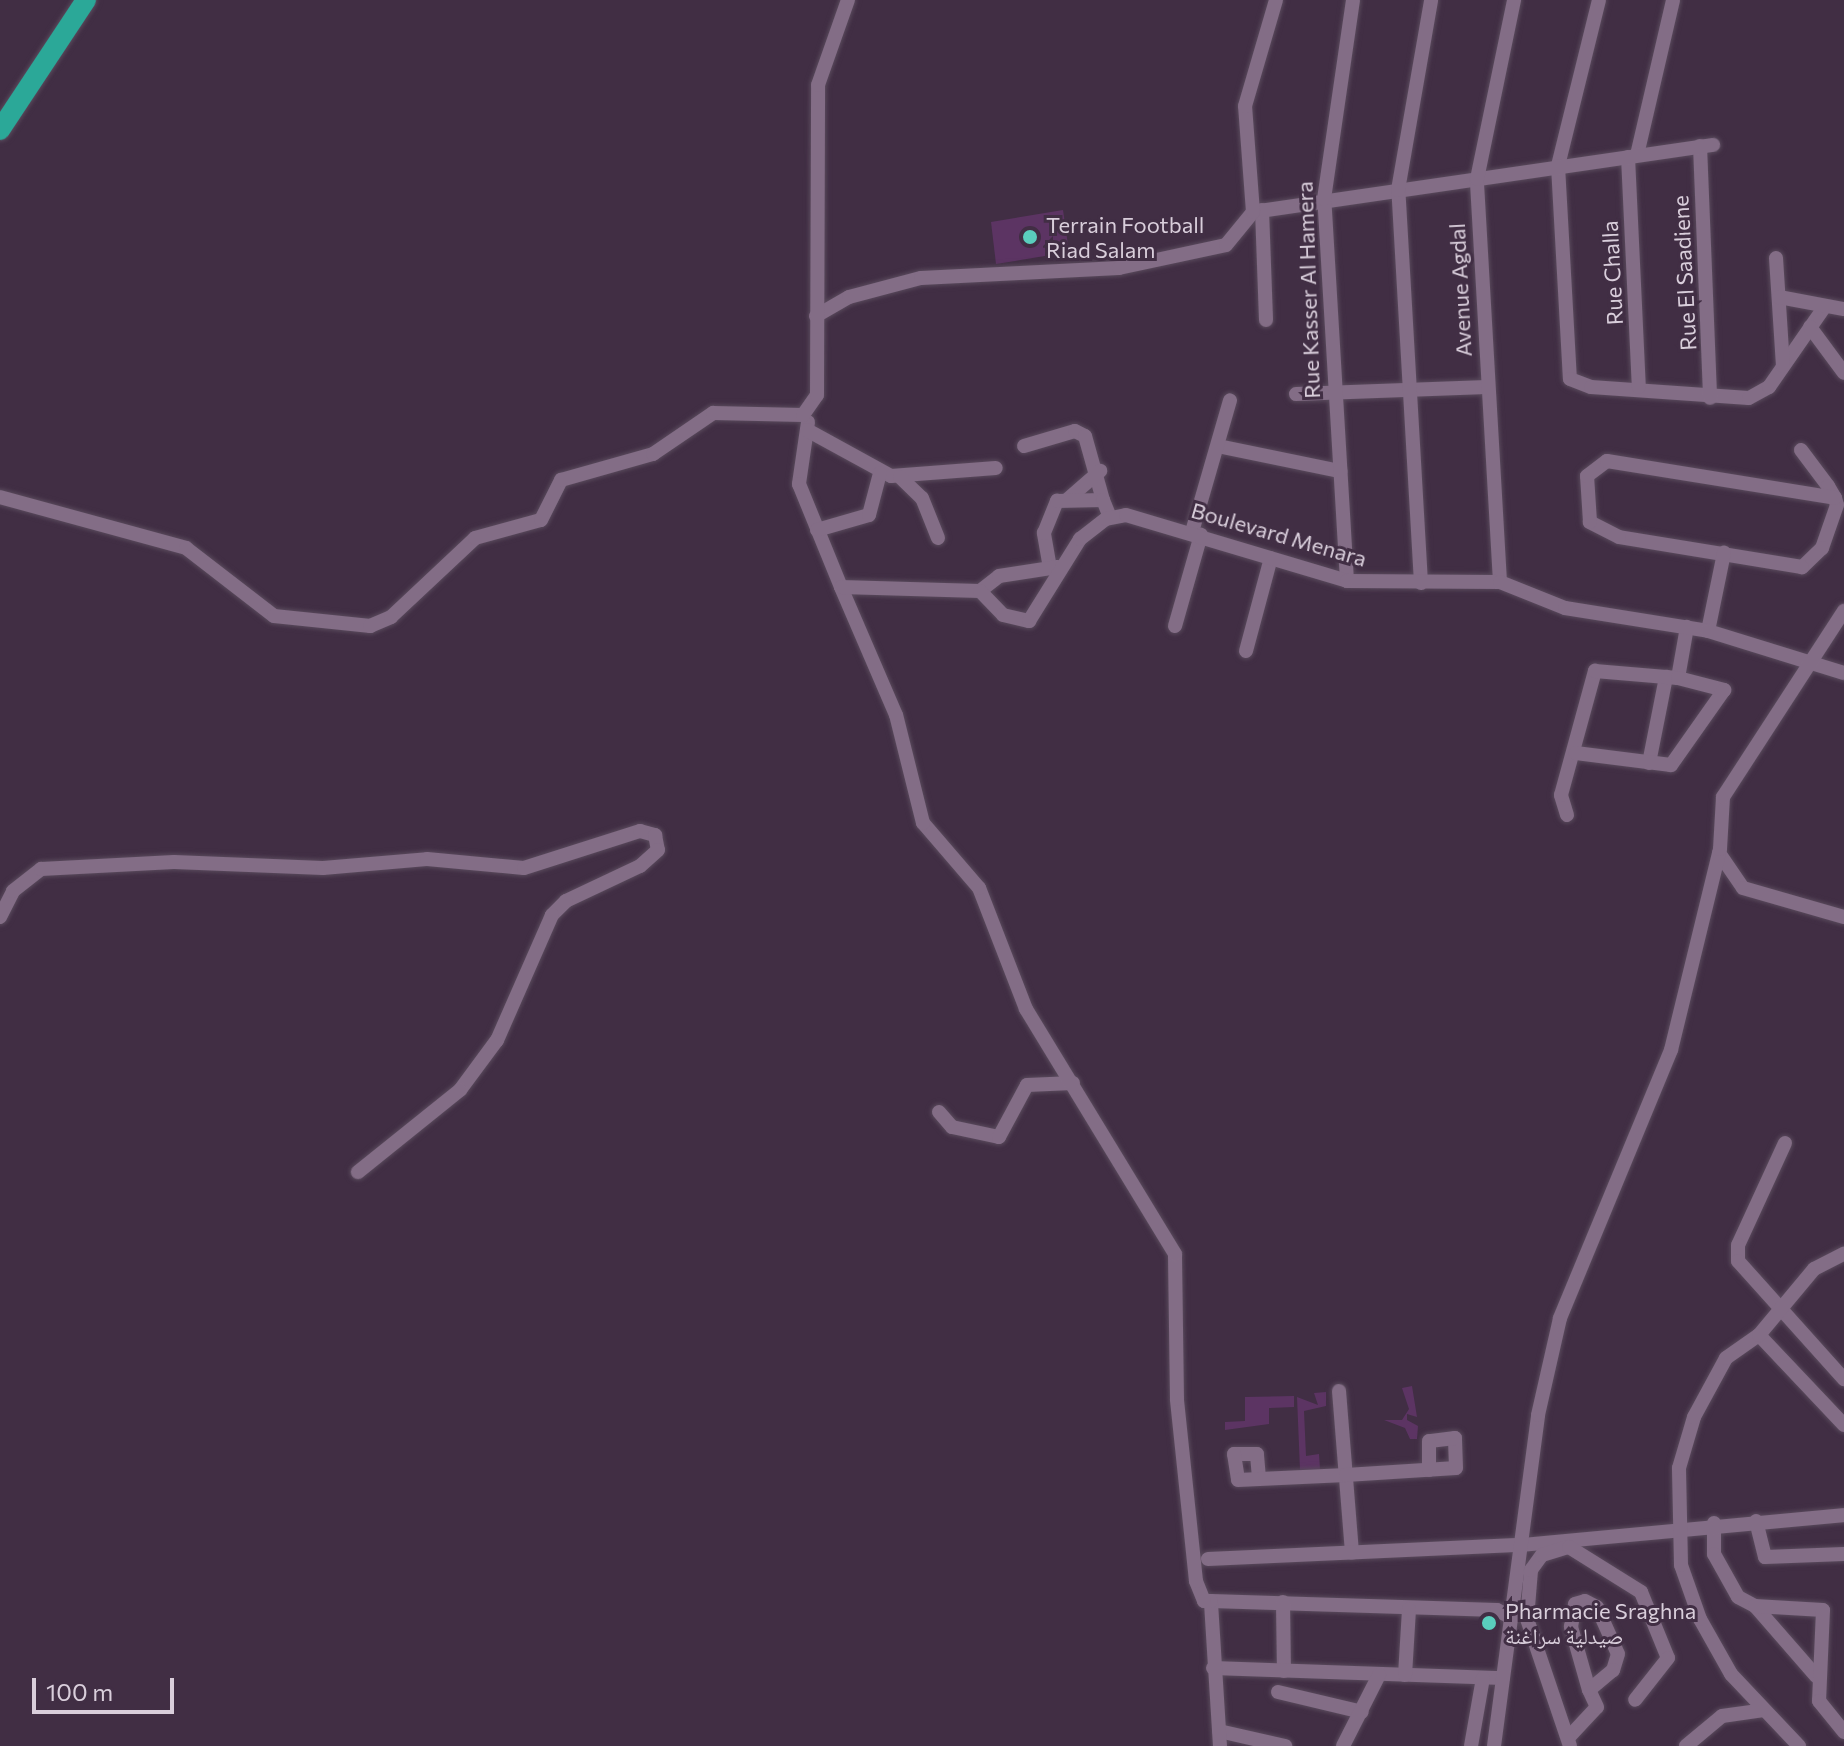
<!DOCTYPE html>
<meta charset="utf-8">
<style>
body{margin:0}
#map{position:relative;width:1844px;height:1746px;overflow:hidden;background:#412e44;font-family:Commissioner,"Noto Naskh Arabic",sans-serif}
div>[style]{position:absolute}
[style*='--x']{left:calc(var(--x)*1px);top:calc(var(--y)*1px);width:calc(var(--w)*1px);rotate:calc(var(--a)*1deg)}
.green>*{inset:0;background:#5c3463}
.roads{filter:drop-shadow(0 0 2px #594a5c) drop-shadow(0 0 2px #594a5c)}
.minor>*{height:14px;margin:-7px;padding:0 7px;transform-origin:7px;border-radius:7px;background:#836d86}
.highway>*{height:20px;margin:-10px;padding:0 10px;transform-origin:10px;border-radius:10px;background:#2ba898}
.dots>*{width:22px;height:22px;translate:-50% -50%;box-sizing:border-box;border:4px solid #412e44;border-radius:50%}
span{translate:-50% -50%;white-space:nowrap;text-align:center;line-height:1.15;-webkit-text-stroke:6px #412e44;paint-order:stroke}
.poi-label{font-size:22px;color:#d9cedb}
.left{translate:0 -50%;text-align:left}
.street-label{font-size:22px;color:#d9cedb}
.scale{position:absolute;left:32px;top:1678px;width:142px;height:36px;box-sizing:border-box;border:4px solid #d9cedb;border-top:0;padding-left:10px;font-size:24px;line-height:28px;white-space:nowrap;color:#d9cedb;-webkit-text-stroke:6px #412e44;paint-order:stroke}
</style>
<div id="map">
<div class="green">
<div style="clip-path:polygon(1063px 210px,1069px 252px,996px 264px,991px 222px)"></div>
<div style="clip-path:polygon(1412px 1386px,1417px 1417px,1407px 1414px,1407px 1420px,1418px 1426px,1417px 1439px,1410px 1439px,1405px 1428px,1384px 1420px,1402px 1420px,1409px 1409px,1402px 1388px)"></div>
<div style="clip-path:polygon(1326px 1392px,1326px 1406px,1304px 1411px,1306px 1456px,1319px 1454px,1320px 1469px,1300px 1470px,1297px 1397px,1318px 1405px,1314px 1393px)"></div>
<div style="clip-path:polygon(1294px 1396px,1294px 1407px,1269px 1408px,1269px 1424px,1225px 1430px,1225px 1422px,1245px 1421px,1245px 1397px)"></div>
</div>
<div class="roads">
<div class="minor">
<div style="--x:1599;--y:0;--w:171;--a:103.9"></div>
<div style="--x:1558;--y:166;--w:213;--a:86.8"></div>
<div style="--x:1570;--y:379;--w:22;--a:21"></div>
<div style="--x:1591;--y:387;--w:158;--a:4"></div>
<div style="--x:1749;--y:398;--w:23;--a:-29"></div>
<div style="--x:1769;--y:387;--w:98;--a:-55.3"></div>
<div style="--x:1700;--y:146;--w:252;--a:87.7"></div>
<div style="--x:1637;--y:155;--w:159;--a:-76.9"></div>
<div style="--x:1628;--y:157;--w:230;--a:87.3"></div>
<div style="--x:1262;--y:210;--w:110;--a:87.9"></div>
<div style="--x:1253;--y:212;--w:465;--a:-8.3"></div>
<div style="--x:1776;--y:258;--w:108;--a:86.3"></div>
<div style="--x:1779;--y:297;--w:66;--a:10.5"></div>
<div style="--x:816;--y:316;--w:38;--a:-30"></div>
<div style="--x:849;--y:297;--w:74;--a:-14.8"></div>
<div style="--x:921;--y:278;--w:198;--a:-2.9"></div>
<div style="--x:1119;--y:268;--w:109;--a:-12.1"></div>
<div style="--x:1226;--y:245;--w:43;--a:-50.7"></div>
<div style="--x:1253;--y:212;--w:106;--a:-94.3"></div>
<div style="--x:1245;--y:106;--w:110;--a:-73.7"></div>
<div style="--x:1810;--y:327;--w:57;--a:53.5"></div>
<div style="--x:1296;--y:394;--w:191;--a:-2.1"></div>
<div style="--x:808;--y:422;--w:63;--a:98.3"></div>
<div style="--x:799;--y:484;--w:111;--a:67.8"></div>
<div style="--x:807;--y:430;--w:96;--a:28.7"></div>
<div style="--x:891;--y:476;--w:105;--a:-4.4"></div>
<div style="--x:1024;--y:446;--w:53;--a:-16.4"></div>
<div style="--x:1075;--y:431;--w:11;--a:27"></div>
<div style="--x:1085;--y:436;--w:66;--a:74.3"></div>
<div style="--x:1218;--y:446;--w:125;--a:11.6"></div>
<div style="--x:1801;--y:450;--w:45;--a:53.1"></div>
<div style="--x:1828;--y:486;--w:14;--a:60"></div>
<div style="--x:1835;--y:498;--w:7;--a:74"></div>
<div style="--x:1837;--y:505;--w:46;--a:109.2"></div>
<div style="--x:1822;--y:548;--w:28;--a:136"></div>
<div style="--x:1802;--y:567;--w:185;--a:-170.7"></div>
<div style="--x:1619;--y:537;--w:33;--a:-153"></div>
<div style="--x:1590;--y:522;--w:46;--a:-93.7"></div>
<div style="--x:1587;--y:476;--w:25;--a:-37"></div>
<div style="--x:1607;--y:461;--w:231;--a:9.2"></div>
<div style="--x:900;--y:477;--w:30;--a:44"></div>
<div style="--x:922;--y:498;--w:43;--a:68.2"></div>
<div style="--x:0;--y:497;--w:193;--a:15.3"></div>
<div style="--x:186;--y:548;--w:111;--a:37.7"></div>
<div style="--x:274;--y:616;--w:97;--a:5.9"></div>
<div style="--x:370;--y:626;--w:23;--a:-23"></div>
<div style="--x:391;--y:617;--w:115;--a:-43.2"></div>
<div style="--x:475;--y:538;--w:68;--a:-15.3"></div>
<div style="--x:541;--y:520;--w:45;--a:-63.4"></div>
<div style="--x:561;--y:480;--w:96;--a:-15.8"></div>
<div style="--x:653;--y:454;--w:73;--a:-34.3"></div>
<div style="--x:713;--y:413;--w:90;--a:1.3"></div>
<div style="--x:803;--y:415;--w:24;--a:-55"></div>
<div style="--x:817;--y:395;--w:310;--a:-89.8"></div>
<div style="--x:818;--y:85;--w:90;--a:-70.6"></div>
<div style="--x:1068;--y:499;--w:43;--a:-41.2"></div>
<div style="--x:817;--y:530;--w:54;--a:-16.1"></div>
<div style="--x:869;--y:515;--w:43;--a:-75.3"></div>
<div style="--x:1192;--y:532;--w:137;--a:-73.9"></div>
<div style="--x:1050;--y:568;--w:36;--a:-100"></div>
<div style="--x:1044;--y:533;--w:35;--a:-68"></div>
<div style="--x:1057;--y:501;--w:46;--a:-1.2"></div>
<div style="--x:1103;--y:500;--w:18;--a:68"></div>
<div style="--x:1347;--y:581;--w:383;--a:-93.4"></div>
<div style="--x:1324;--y:199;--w:201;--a:-81.7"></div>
<div style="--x:1500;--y:582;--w:404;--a:-93.3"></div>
<div style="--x:1477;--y:179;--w:183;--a:-78.3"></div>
<div style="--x:1421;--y:583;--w:394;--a:-93.3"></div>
<div style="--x:1398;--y:190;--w:193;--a:-80.1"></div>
<div style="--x:980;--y:591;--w:24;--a:-38"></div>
<div style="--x:999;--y:576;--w:59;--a:-8.8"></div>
<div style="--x:1175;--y:626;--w:95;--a:-74.1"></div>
<div style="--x:1708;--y:631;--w:80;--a:-78.4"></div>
<div style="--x:1246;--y:651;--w:96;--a:-75"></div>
<div style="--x:1678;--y:678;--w:52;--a:-80"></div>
<div style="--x:1649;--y:763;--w:88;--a:-78.8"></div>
<div style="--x:1567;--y:815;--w:21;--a:-107"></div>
<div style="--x:1561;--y:795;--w:129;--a:-74.7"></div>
<div style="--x:1595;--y:671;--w:83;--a:4.8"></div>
<div style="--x:1678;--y:678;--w:48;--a:14.6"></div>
<div style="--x:1724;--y:690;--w:92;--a:125.2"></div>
<div style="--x:1671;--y:765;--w:96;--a:-172.8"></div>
<div style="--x:1719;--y:853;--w:42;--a:55.6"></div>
<div style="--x:1743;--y:888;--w:105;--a:16"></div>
<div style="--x:0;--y:917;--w:29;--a:-63"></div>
<div style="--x:13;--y:891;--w:36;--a:-38"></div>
<div style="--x:41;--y:869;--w:133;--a:-3"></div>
<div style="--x:174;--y:862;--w:149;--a:2.3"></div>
<div style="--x:323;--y:868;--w:104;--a:-4.9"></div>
<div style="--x:427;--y:859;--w:97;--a:5.3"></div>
<div style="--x:524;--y:868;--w:122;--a:-17.7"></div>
<div style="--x:640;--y:831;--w:16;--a:15"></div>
<div style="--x:655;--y:835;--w:15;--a:79"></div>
<div style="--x:658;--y:850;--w:24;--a:138"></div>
<div style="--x:640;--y:866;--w:82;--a:154.7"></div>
<div style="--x:566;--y:901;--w:20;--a:135"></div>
<div style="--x:552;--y:915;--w:137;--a:113.7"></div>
<div style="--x:497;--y:1040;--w:62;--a:126.5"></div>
<div style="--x:460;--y:1090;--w:131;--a:141.2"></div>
<div style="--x:939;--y:1112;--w:20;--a:49"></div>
<div style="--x:952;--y:1127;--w:48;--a:12"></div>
<div style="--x:999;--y:1137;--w:59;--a:-61.7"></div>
<div style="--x:1027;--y:1085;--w:46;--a:-2.5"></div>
<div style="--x:1785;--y:1143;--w:112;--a:114.7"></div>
<div style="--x:1738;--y:1245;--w:16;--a:90"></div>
<div style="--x:1738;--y:1261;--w:159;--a:48.1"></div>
<div style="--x:1759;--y:1335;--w:124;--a:46.6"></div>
<div style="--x:1339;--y:1391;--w:162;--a:85.4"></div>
<div style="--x:1259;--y:1478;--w:24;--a:-95"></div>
<div style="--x:1257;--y:1454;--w:23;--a:180"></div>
<div style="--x:1234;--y:1454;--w:26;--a:81"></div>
<div style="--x:1238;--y:1480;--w:108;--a:-2.7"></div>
<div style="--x:1346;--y:1475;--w:110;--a:-3.6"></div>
<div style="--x:1456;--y:1468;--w:30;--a:-92"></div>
<div style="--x:1455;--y:1438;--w:26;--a:173"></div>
<div style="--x:1429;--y:1441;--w:29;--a:90"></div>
<div style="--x:1756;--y:1521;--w:37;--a:76"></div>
<div style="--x:1765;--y:1557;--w:79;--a:-2.2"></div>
<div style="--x:1714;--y:1523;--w:31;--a:90"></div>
<div style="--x:1714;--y:1554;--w:49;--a:60.8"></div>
<div style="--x:1738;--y:1597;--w:19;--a:28"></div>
<div style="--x:1755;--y:1606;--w:93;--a:48.9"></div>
<div style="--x:1208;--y:1559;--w:314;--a:-2.6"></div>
<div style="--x:1522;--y:1545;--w:323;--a:-5.3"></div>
<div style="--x:1211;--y:1601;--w:286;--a:1.8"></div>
<div style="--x:1497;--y:1610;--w:17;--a:28"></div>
<div style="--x:1283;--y:1602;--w:69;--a:89.2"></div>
<div style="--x:1755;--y:1606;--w:68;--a:3.4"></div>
<div style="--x:1823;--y:1610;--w:91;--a:92.5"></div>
<div style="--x:1819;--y:1701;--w:40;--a:51"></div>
<div style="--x:1213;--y:1668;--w:290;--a:2"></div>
<div style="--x:1405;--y:1675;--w:66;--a:-86.5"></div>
<div style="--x:1278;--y:1692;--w:86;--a:13.4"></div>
<div style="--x:1219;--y:1731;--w:68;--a:12.8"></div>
<div style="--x:1568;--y:1738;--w:42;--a:-46.9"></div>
<div style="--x:1597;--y:1707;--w:19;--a:-115"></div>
<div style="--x:1589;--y:1690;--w:66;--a:-105.9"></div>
<div style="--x:1571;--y:1627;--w:23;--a:-80"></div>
<div style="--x:1575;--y:1604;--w:10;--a:-17"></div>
<div style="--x:1585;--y:1601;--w:13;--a:27"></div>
<div style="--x:1597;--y:1607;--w:51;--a:65.9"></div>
<div style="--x:1618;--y:1654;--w:17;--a:107"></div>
<div style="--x:1613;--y:1670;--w:31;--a:140"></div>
<div style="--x:1220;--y:1746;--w:145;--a:-93.6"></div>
<div style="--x:1211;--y:1601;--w:7;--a:180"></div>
<div style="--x:1204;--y:1601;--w:22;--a:-112"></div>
<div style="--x:1196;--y:1581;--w:183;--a:-96"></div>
<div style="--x:1177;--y:1399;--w:145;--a:-90.8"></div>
<div style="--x:1175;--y:1254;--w:287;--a:-121.3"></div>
<div style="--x:1026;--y:1009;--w:130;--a:-111.2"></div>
<div style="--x:979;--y:888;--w:86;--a:-130.7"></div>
<div style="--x:923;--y:823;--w:111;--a:-104"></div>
<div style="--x:896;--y:715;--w:139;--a:-113.3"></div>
<div style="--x:841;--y:587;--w:139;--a:1.6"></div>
<div style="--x:980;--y:591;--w:33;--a:46"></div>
<div style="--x:1003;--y:615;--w:27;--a:13"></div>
<div style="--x:1029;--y:621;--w:97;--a:-58.1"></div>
<div style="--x:1080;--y:539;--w:33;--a:-38"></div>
<div style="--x:1106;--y:519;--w:20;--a:-11"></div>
<div style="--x:1126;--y:515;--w:231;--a:16.6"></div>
<div style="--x:1347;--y:581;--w:153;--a:0.4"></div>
<div style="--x:1500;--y:582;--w:70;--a:21.8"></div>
<div style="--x:1565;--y:608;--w:145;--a:9.1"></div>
<div style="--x:1708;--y:631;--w:142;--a:17.2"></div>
<div style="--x:1343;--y:1746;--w:80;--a:-63.1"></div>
<div style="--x:1471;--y:1746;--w:69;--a:-80"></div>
<div style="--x:1494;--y:1746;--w:334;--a:-82.4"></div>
<div style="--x:1538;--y:1415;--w:99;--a:-77.2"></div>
<div style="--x:1560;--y:1318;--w:290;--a:-67.5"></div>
<div style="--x:1671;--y:1050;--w:207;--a:-76.3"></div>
<div style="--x:1720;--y:849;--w:52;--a:-86.7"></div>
<div style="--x:1723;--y:797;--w:222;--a:-57"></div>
<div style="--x:1570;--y:1746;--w:134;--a:-108.7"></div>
<div style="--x:1527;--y:1619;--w:49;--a:-85.3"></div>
<div style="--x:1531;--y:1570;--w:19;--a:-54"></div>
<div style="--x:1542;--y:1555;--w:28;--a:-17"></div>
<div style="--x:1569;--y:1547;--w:85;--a:32"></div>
<div style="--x:1641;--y:1592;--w:71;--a:67.8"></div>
<div style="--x:1668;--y:1658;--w:53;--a:128.2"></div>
<div style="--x:1686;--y:1746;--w:47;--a:-39.8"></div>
<div style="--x:1722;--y:1716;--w:42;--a:-8.1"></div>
<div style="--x:1799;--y:1746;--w:99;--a:-133.4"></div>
<div style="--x:1731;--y:1674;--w:63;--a:-119.4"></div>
<div style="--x:1700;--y:1619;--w:57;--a:-109.4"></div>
<div style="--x:1681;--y:1565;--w:97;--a:-91.2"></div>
<div style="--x:1679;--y:1468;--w:53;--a:-73.6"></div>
<div style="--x:1694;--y:1417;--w:67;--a:-61.5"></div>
<div style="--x:1726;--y:1358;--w:40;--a:-34.9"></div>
<div style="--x:1759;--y:1335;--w:86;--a:-50.2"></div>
<div style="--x:1814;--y:1269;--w:34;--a:-27"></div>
</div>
<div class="highway">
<div style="--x:0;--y:130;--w:156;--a:-56.5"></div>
</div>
</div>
<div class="dots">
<div style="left:1030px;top:237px;background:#5acebd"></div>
<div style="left:1489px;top:1623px;background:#5acebd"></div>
</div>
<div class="poi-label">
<span class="left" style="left:1046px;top:237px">Terrain Football<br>Riad Salam</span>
<span class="left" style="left:1505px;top:1623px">Pharmacie Sraghna<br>صيدلية سراغنة</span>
</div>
<div class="street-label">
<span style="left:1612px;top:273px;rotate:-93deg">Rue Challa</span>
<span style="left:1684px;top:273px;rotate:-93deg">Rue El Saadiene</span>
<span style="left:1308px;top:290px;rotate:-92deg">Rue Kasser Al Hamera</span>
<span style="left:1460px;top:290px;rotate:-93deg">Avenue Agdal</span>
<span style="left:1279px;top:534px;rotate:16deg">Boulevard Menara</span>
</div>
<div class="scale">100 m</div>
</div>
